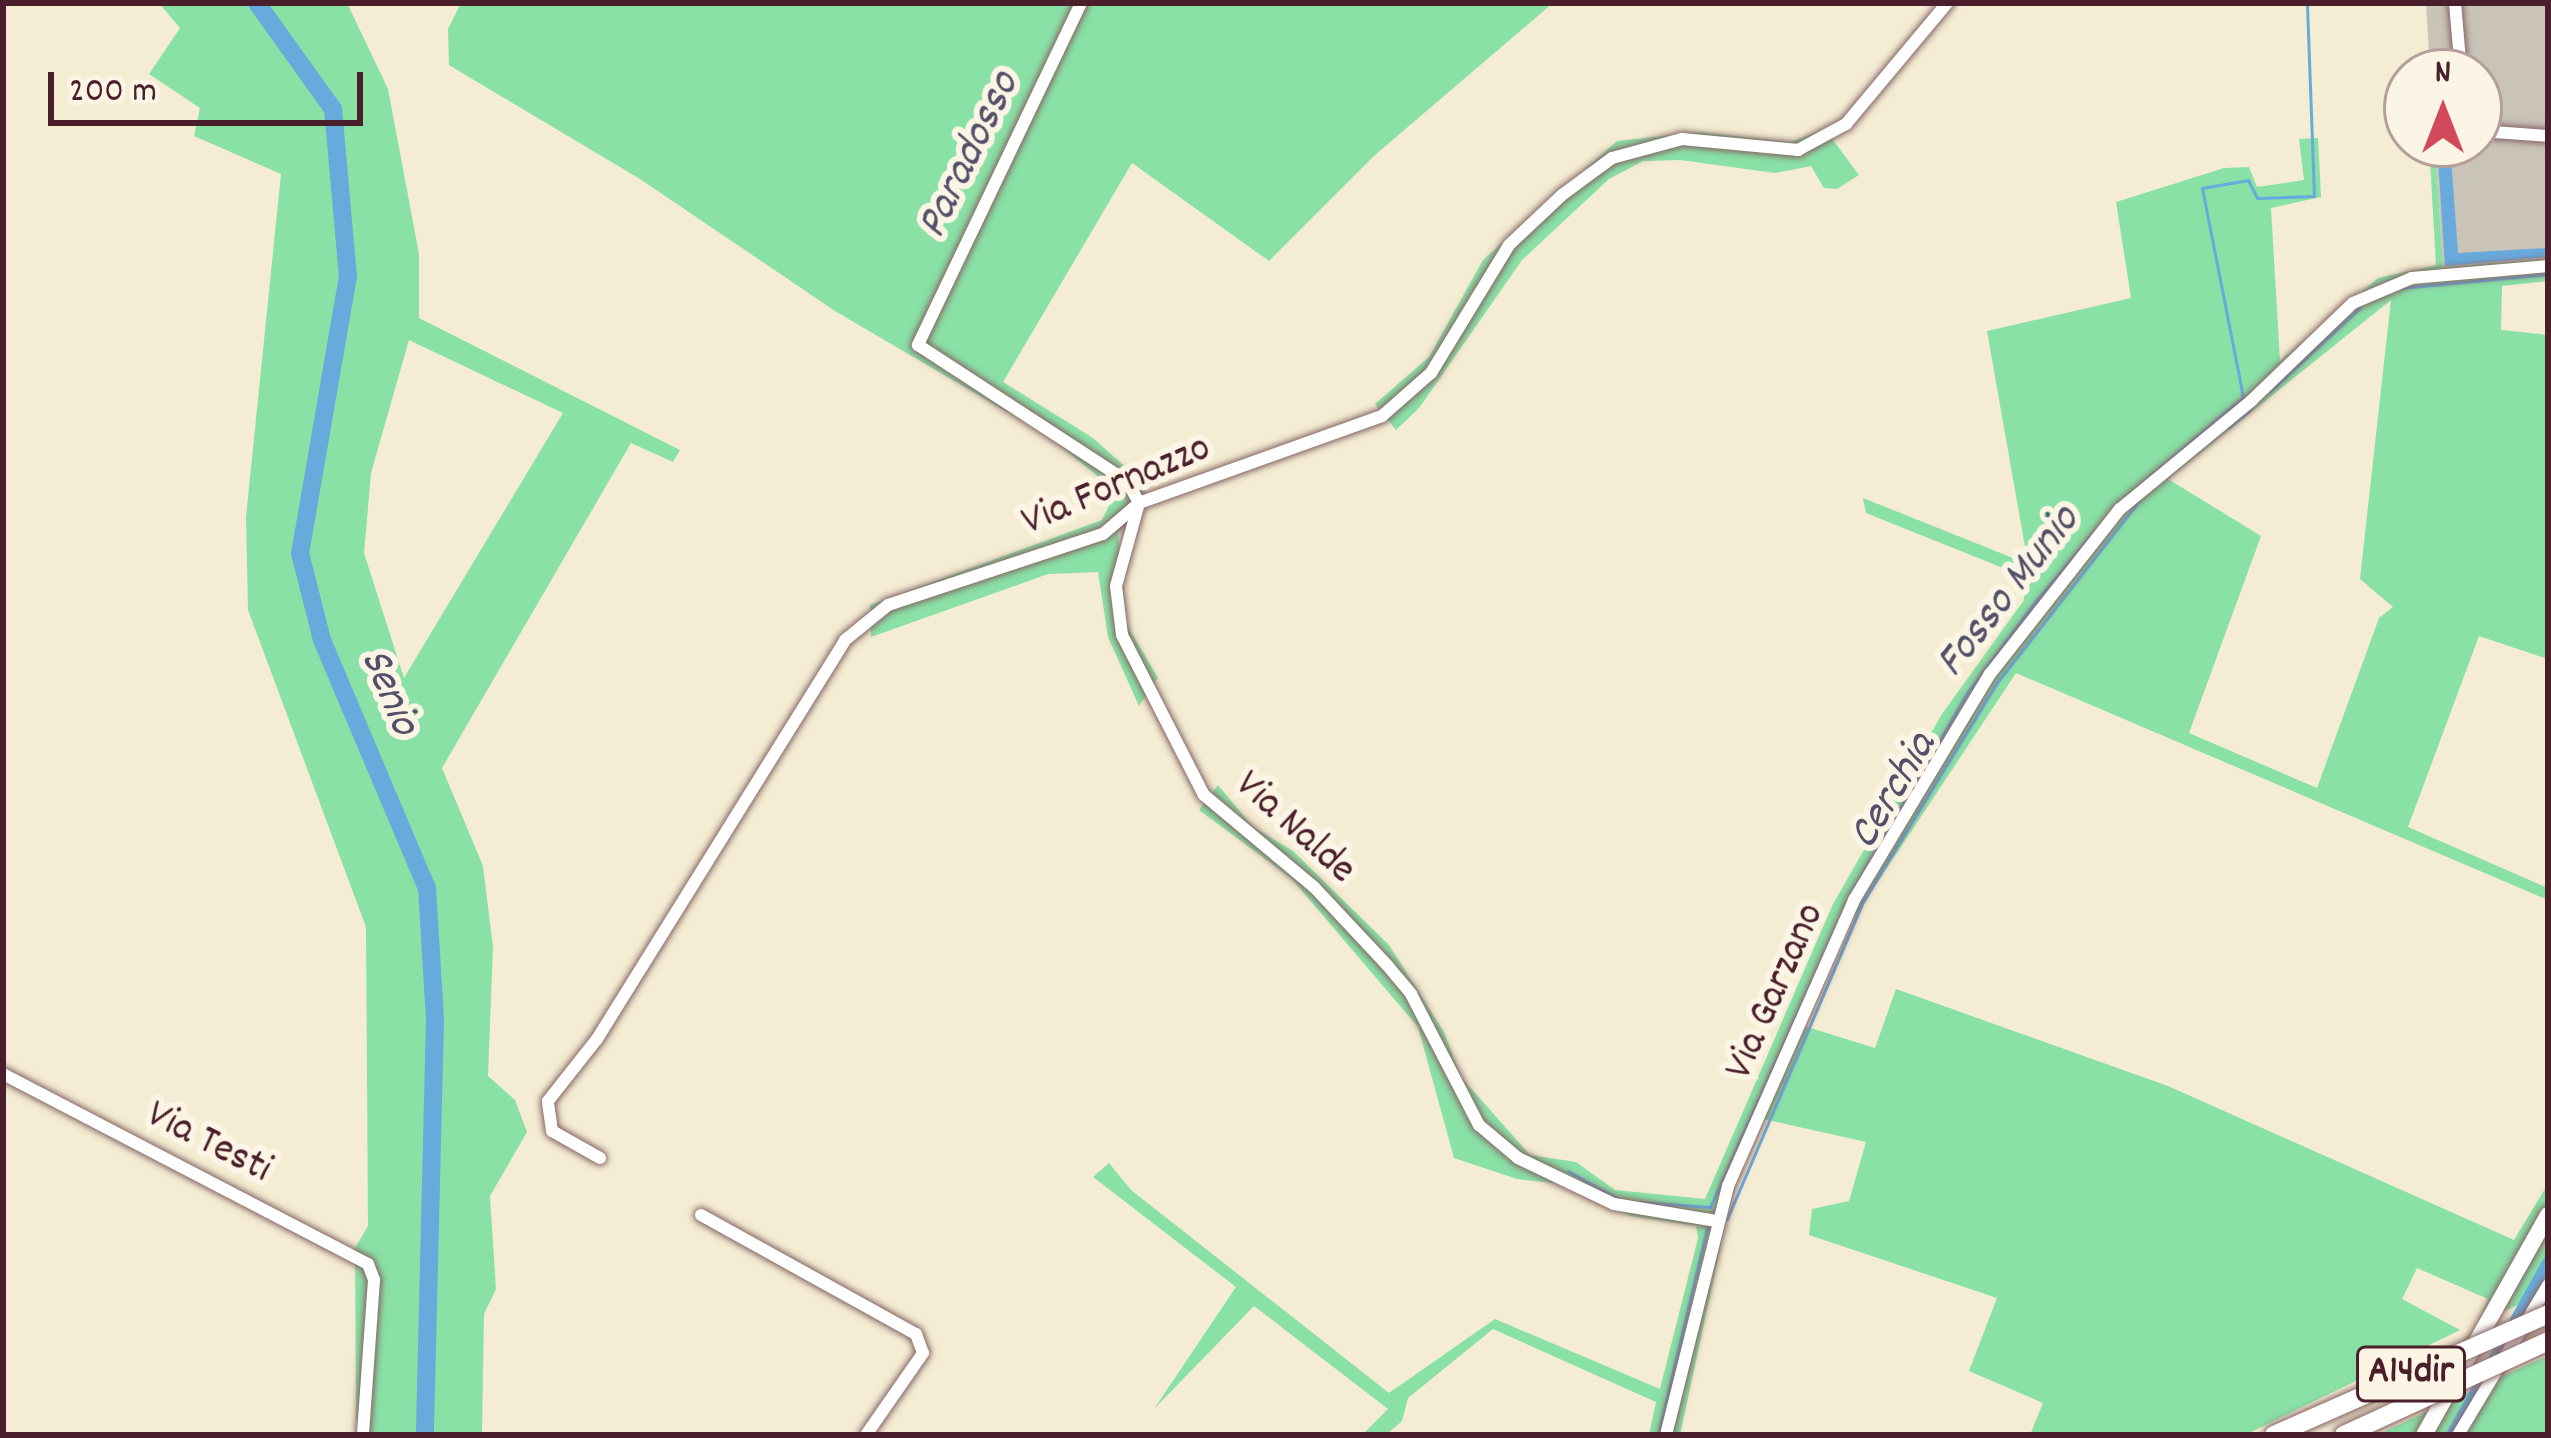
<!DOCTYPE html>
<style>
body{margin:0}
#map{position:relative;width:2551px;height:1438px;overflow:hidden;background:#f4ecd3;font-family:Dekko,sans-serif}
div>[style]{position:absolute}
[style*='--x']{left:calc(var(--x)*1px);top:calc(var(--y)*1px);width:calc(var(--w)*1px);rotate:calc(var(--a)*1deg)}
.industrial>*{inset:0;background:#c9c3b8}
.green>*{inset:0;background:#89e1a6}
.water>*{inset:0;background:#68aadc}
.stream>*{height:3px;margin:-1.5px;padding:0 1.5px;transform-origin:1.5px;border-radius:1.5px;background:#68aadc}
.canal>*{height:10px;margin:-5px;padding:0 5px;transform-origin:5px;border-radius:5px;background:#68aadc}
.river>*{height:18px;margin:-9px;padding:0 9px;transform-origin:9px;border-radius:9px;background:#68aadc}
.roads{filter:drop-shadow(0 0 3px #866766) drop-shadow(0 0 3px #866766)}
.minor>*{height:12px;margin:-6px;padding:0 6px;transform-origin:6px;border-radius:6px;background:#fff}
.major>*{height:16px;margin:-8px;padding:0 8px;transform-origin:8px;border-radius:8px;background:#fff}
.bridges{filter:drop-shadow(0 0 3px #866766) drop-shadow(0 0 3px #866766)}
.highway-bridge>*{height:18px;margin:-9px;padding:0 9px;transform-origin:9px;border-radius:9px;background:#fff}
span{translate:-50% -50%;white-space:nowrap;text-align:center;line-height:1.15;-webkit-text-stroke:12px #fcf5e5;paint-order:stroke}
.shield-label span{padding:3px 9px;background:#fcf5e5;border:3px solid;border-radius:9px;-webkit-text-stroke-width:0}
.shield-label{font-size:39px;color:#4a1f2b;font-weight:700}
.street-label{font-size:42px;color:#4a1f2b}
.water-label{font-size:45px;color:#545069;font-style:italic}
.frame{position:absolute;inset:0;border:6px solid #4a1f2b;pointer-events:none}
.north{position:absolute;left:2383px;top:48px;width:120px;height:120px;box-sizing:border-box;background:#fcf5e5;border:3px solid #b59f9b;border-radius:50%;rotate:0deg;font-size:33px;font-weight:700;line-height:48px;text-align:center;color:#4a1f2b}
.north::after{content:'';display:block;margin:auto;width:42px;height:54px;background:#d1495b;clip-path:polygon(50% 0,100% 100%,50% 72%,0 100%)}
.scale{position:absolute;left:48px;top:72px;width:315px;height:54px;box-sizing:border-box;border:6px solid #4a1f2b;border-top:0;padding-left:15px;font-size:36px;line-height:42px;white-space:nowrap;color:#4a1f2b;-webkit-text-stroke:9px #fcf5e5;paint-order:stroke}
</style>
<div id="map">
<div class="industrial">
<div style="clip-path:polygon(2426px 3px,2548px 3px,2548px 259px,2443px 268px,2435px 144px,2479px 144px,2479px 72px,2430px 72px)"></div>
</div>
<div class="green">
<div style="clip-path:polygon(evenodd,159px 3px,347px 3px,388px 89px,419px 254px,419px 318px,680px 450px,673px 462px,631px 443px,442px 768px,483px 866px,493px 947px,488px 1076px,515px 1100px,527px 1132px,490px 1196px,496px 1289px,484px 1314px,482px 1435px,364px 1435px,356px 1418px,355px 1248px,368px 1226px,366px 927px,248px 610px,246px 517px,281px 174px,194px 136px,200px 108px,149px 74px,180px 28px,159px 3px,409px 340px,563px 413px,404px 678px,364px 553px,371px 473px,409px 340px)"></div>
<div style="clip-path:polygon(461px 3px,1553px 3px,1375px 155px,1269px 261px,1132px 163px,1003px 382px,1093px 438px,1148px 487px,1118px 533px,1127px 625px,1158px 678px,1139px 706px,1108px 637px,1098px 572px,1048px 574px,871px 637px,870px 605px,1102px 520px,1116px 491px,1048px 436px,835px 311px,640px 179px,449px 65px,448px 29px)"></div>
<div style="clip-path:polygon(1825px 129px,1859px 175px,1837px 189px,1824px 188px,1811px 166px,1775px 173px,1680px 160px,1643px 161px,1609px 179px,1522px 260px,1419px 408px,1396px 430px,1375px 404px,1429px 357px,1483px 260px,1617px 141px,1700px 132px,1790px 142px)"></div>
<div style="clip-path:polygon(evenodd,2318px 138px,2321px 197px,2271px 208px,2280px 361px,2378px 278px,2436px 265px,2429px 144px,2435px 144px,2443px 267px,2548px 259px,2548px 281px,2502px 286px,2501px 330px,2548px 335px,2548px 659px,2479px 636px,2408px 827px,2548px 888px,2548px 900px,2016px 673px,1844px 933px,1804px 1026px,1875px 1048px,1896px 989px,2168px 1086px,2514px 1240px,2546px 1187px,2548px 1293px,2479px 1321px,2488px 1299px,2417px 1268px,2402px 1299px,2460px 1330px,2245px 1435px,2030px 1435px,2043px 1403px,1969px 1371px,1997px 1298px,1809px 1235px,1812px 1209px,1849px 1201px,1866px 1142px,1763px 1119px,1732px 1193px,1680px 1435px,1649px 1435px,1656px 1402px,1493px 1329px,1408px 1398px,1402px 1421px,1386px 1435px,1362px 1435px,1388px 1409px,1254px 1306px,1154px 1409px,1236px 1287px,1093px 1177px,1109px 1163px,1131px 1190px,1389px 1393px,1495px 1319px,1660px 1389px,1698px 1238px,1696px 1226px,1630px 1216px,1567px 1185px,1517px 1179px,1454px 1158px,1418px 1027px,1291px 878px,1199px 810px,1218px 785px,1252px 826px,1293px 851px,1389px 945px,1444px 1032px,1461px 1077px,1530px 1155px,1576px 1162px,1615px 1190px,1705px 1199px,1833px 904px,1942px 714px,2024px 600px,2023px 576px,1866px 513px,1863px 498px,2028px 564px,1987px 331px,2131px 298px,2116px 202px,2224px 168px,2249px 167px,2257px 187px,2304px 180px,2299px 139px,2318px 138px,2391px 300px,2360px 579px,2393px 607px,2379px 618px,2317px 788px,2189px 733px,2261px 536px,2168px 479px,2391px 300px)"></div>
<div style="clip-path:polygon(2548px 1356px,2548px 1435px,2377px 1435px,2518px 1369px)"></div>
</div>
<div class="water">
<div style="clip-path:polygon(2437px 144px,2450px 144px,2458px 253px,2548px 248px,2548px 257px,2445px 266px)"></div>
</div>
<div class="stream">
<div style="--x:2401;--y:288;--w:148;--a:-5.4"></div>
<div style="--x:2270;--y:391;--w:122;--a:-42.7"></div>
<div style="--x:2229;--y:427;--w:27;--a:-39"></div>
<div style="--x:1854;--y:888;--w:225;--a:-59.9"></div>
<div style="--x:1967;--y:693;--w:114;--a:-53.2"></div>
<div style="--x:2035;--y:602;--w:129;--a:-50"></div>
<div style="--x:2118;--y:503;--w:164;--a:-40.3"></div>
<div style="--x:2243;--y:397;--w:213;--a:-101.1"></div>
<div style="--x:2202;--y:188;--w:47;--a:-9.9"></div>
<div style="--x:2248;--y:180;--w:20;--a:63"></div>
<div style="--x:2257;--y:198;--w:57;--a:-2"></div>
<div style="--x:2314;--y:196;--w:193;--a:-92.1"></div>
<div style="--x:1568;--y:1171;--w:58;--a:28.8"></div>
<div style="--x:1641;--y:1202;--w:69;--a:4.1"></div>
<div style="--x:1710;--y:1207;--w:334;--a:-65.8"></div>
<div style="--x:1727;--y:1219;--w:345;--a:-66.8"></div>
<div style="--x:1863;--y:902;--w:255;--a:-58.6"></div>
<div style="--x:1996;--y:684;--w:232;--a:-52"></div>
<div style="--x:1658;--y:1435;--w:213;--a:-76.7"></div>
</div>
<div class="canal">
<div style="--x:2451;--y:1435;--w:199;--a:-60.9"></div>
</div>
<div class="river">
<div style="--x:257;--y:3;--w:130;--a:54.4"></div>
<div style="--x:333;--y:109;--w:168;--a:84.9"></div>
<div style="--x:348;--y:276;--w:281;--a:99.8"></div>
<div style="--x:300;--y:553;--w:90;--a:75.8"></div>
<div style="--x:322;--y:640;--w:269;--a:67.1"></div>
<div style="--x:427;--y:888;--w:131;--a:86.5"></div>
<div style="--x:435;--y:1019;--w:416;--a:91.4"></div>
</div>
<div class="roads">
<div class="minor">
<div style="--x:1081;--y:3;--w:379;--a:115.5"></div>
<div style="--x:918;--y:345;--w:249;--a:33.1"></div>
<div style="--x:1127;--y:481;--w:25;--a:61"></div>
<div style="--x:1139;--y:503;--w:86;--a:105.5"></div>
<div style="--x:1116;--y:586;--w:49;--a:83"></div>
<div style="--x:1122;--y:635;--w:180;--a:62.9"></div>
<div style="--x:1204;--y:795;--w:143;--a:39.9"></div>
<div style="--x:1314;--y:887;--w:107;--a:46.9"></div>
<div style="--x:1387;--y:965;--w:38;--a:50"></div>
<div style="--x:1411;--y:994;--w:148;--a:62.6"></div>
<div style="--x:1479;--y:1125;--w:51;--a:40.2"></div>
<div style="--x:1518;--y:1158;--w:106;--a:25.6"></div>
<div style="--x:1614;--y:1204;--w:104;--a:9.4"></div>
<div style="--x:2455;--y:3;--w:69;--a:85"></div>
<div style="--x:2479;--y:131;--w:69;--a:4.1"></div>
<div style="--x:3;--y:1074;--w:411;--a:27.5"></div>
<div style="--x:368;--y:1264;--w:17;--a:69"></div>
<div style="--x:374;--y:1280;--w:155;--a:94.1"></div>
<div style="--x:600;--y:1158;--w:55;--a:-150.6"></div>
<div style="--x:552;--y:1131;--w:30;--a:-98"></div>
<div style="--x:548;--y:1101;--w:79;--a:-51.7"></div>
<div style="--x:597;--y:1039;--w:470;--a:-58.1"></div>
<div style="--x:845;--y:640;--w:55;--a:-39.1"></div>
<div style="--x:888;--y:605;--w:226;--a:-18.3"></div>
<div style="--x:1103;--y:534;--w:48;--a:-40.7"></div>
<div style="--x:1139;--y:503;--w:258;--a:-19.7"></div>
<div style="--x:1382;--y:416;--w:65;--a:-41.3"></div>
<div style="--x:1431;--y:373;--w:150;--a:-58.6"></div>
<div style="--x:1509;--y:245;--w:73;--a:-43.3"></div>
<div style="--x:1562;--y:195;--w:62;--a:-36.5"></div>
<div style="--x:1612;--y:158;--w:73;--a:-15.2"></div>
<div style="--x:1682;--y:139;--w:117;--a:5.4"></div>
<div style="--x:1798;--y:150;--w:55;--a:-28.4"></div>
<div style="--x:1846;--y:124;--w:158;--a:-50.1"></div>
<div style="--x:701;--y:1215;--w:246;--a:29"></div>
<div style="--x:916;--y:1334;--w:20;--a:70"></div>
<div style="--x:923;--y:1353;--w:100;--a:124.8"></div>
<div style="--x:1666;--y:1435;--w:257;--a:-76"></div>
<div style="--x:1728;--y:1186;--w:313;--a:-66.2"></div>
<div style="--x:1854;--y:900;--w:264;--a:-59"></div>
<div style="--x:1990;--y:674;--w:210;--a:-51.8"></div>
<div style="--x:2120;--y:509;--w:170;--a:-39.5"></div>
<div style="--x:2251;--y:401;--w:141;--a:-43.9"></div>
<div style="--x:2353;--y:303;--w:64;--a:-23"></div>
<div style="--x:2412;--y:278;--w:137;--a:-5"></div>
<div style="--x:2458;--y:1435;--w:175;--a:-59"></div>
</div>
<div class="major">
<div style="--x:2424;--y:1435;--w:253;--a:-60.6"></div>
</div>
</div>
<div class="bridges">
<div class="highway-bridge">
<div style="--x:2274;--y:1435;--w:300;--a:-23.8"></div>
<div style="--x:2344;--y:1435;--w:225;--a:-24.7"></div>
</div>
</div>
<div class="shield-label">
<span style="left:2411px;top:1374px">A14dir</span>
</div>
<div class="street-label">
<span style="left:1117px;top:487px;rotate:-23deg">Via Fornazzo</span>
<span style="left:1294px;top:829px;rotate:42deg">Via Nalde</span>
<span style="left:1777px;top:992px;rotate:-66deg">Via Garzano</span>
<span style="left:208px;top:1144px;rotate:27deg">Via Testi</span>
</div>
<div class="water-label">
<span style="left:971px;top:156px;rotate:-64deg">Paradosso</span>
<span style="left:2010px;top:593px;rotate:-52deg">Fosso Munio</span>
<span style="left:387px;top:693px;rotate:67deg">Senio</span>
<span style="left:1895px;top:792px;rotate:-59deg">Cerchia</span>
</div>
<div class="frame"></div>
<div class="north">N</div>
<div class="scale">200 m</div>
</div>
